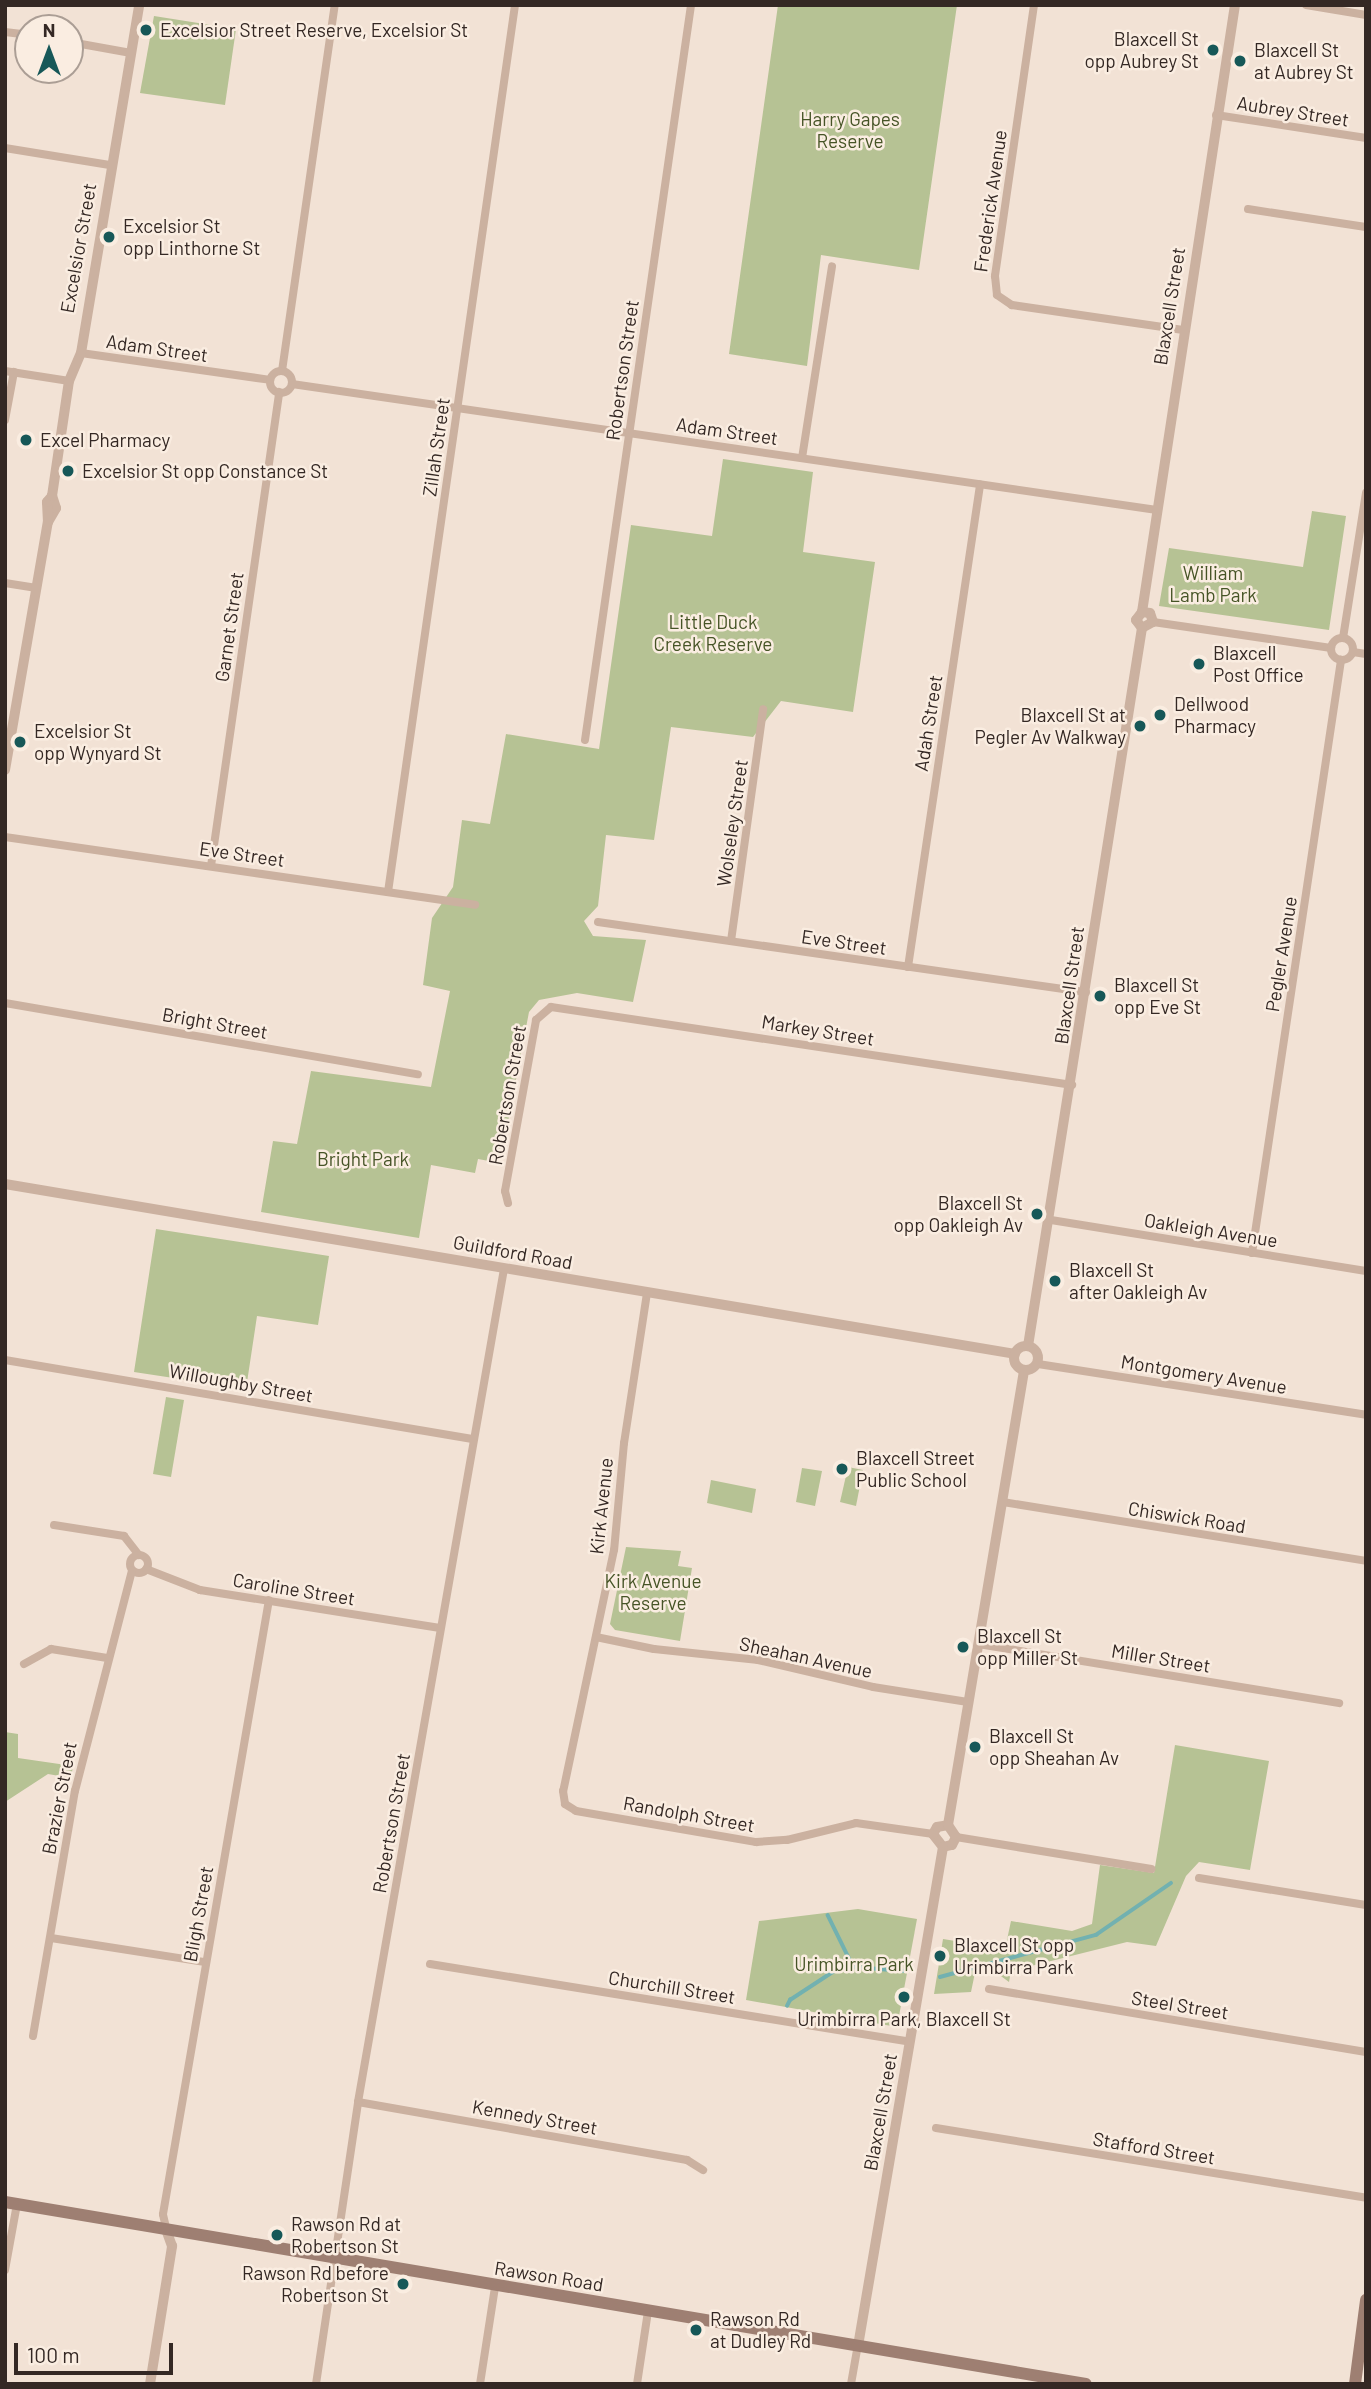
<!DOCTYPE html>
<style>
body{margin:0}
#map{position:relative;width:1371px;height:2389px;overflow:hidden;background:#f2e2d5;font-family:Barlow,sans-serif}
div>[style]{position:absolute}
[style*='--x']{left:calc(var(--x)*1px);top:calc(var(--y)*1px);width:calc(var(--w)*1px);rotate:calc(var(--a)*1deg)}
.green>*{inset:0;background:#b6c294}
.stream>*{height:3.5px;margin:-1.75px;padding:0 1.75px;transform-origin:1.75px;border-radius:1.75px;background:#72b1b0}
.minor>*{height:8px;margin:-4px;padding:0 4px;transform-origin:4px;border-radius:4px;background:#cbb1a0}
.minor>.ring{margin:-4px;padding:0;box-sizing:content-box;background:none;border:8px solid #cbb1a0;border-radius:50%}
.tertiary>*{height:10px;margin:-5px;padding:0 5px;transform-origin:5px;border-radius:5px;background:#cbb1a0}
.tertiary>.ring{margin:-5px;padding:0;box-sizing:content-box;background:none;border:10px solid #cbb1a0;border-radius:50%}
.secondary>*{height:12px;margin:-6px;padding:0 6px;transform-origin:6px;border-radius:6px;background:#9e7f72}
.dots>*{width:19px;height:19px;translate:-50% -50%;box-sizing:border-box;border:4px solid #faede1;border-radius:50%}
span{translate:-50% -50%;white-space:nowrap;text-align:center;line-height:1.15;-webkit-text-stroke:5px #faede1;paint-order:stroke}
.poi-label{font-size:19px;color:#342824}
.left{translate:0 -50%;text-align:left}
.right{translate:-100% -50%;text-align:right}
.street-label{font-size:19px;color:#342824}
.park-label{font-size:19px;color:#465426}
.frame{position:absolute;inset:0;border:7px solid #342824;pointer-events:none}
.north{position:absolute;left:14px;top:14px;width:70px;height:70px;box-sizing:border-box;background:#faede1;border:2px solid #ab9e95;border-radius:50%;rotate:0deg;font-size:19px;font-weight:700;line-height:28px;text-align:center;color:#342824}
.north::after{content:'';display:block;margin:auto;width:24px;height:32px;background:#175858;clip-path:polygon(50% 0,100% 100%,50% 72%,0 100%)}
.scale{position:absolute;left:14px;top:2343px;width:159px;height:32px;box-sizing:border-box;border:4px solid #342824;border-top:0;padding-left:9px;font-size:21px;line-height:24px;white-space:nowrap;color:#342824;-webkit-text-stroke:5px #faede1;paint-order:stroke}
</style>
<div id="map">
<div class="green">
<div style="clip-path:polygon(778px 5px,957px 5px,919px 270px,821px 255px,807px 366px,729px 354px)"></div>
<div style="clip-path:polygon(154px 16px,236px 29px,225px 105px,140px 93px)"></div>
<div style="clip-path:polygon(723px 459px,813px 472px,803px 552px,875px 562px,853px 712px,781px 701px,753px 737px,671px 727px,654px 840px,606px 835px,598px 906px,584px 921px,593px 936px,646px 940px,633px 1002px,577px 993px,539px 1000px,529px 1012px,500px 1163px,478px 1159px,475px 1173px,431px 1165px,419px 1238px,261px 1212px,273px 1141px,297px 1144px,311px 1071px,431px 1087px,450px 991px,423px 985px,432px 918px,453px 887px,462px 820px,490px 824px,506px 734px,599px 749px,631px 525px,712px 536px)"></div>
<div style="clip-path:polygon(1312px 511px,1346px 516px,1329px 630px,1159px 606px,1169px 548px,1303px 567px)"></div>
<div style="clip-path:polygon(156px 1229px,329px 1256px,318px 1325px,257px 1316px,246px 1389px,134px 1372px)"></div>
<div style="clip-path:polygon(166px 1397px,184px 1400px,171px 1477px,153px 1474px)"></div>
<div style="clip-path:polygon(848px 1467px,863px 1470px,856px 1506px,840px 1502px)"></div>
<div style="clip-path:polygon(802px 1468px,822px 1471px,815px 1506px,796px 1502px)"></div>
<div style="clip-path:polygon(711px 1480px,756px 1489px,752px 1513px,707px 1503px)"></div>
<div style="clip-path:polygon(626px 1547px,681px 1551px,678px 1566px,692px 1568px,680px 1641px,615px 1630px,610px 1624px)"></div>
<div style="clip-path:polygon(5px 1732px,18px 1734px,18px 1758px,73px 1766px,71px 1778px,48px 1774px,5px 1802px)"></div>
<div style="clip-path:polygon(1175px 1745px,1269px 1761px,1250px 1870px,1199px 1862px,1186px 1876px,1156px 1946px,1127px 1942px,1011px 1971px,1009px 1982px,994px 1971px,976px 1968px,971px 1992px,934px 1994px,943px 1939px,1005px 1949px,1011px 1921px,1072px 1931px,1092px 1924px,1100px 1865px,1154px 1873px)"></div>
<div style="clip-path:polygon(858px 1909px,917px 1919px,897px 2027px,746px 2000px,759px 1921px)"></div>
</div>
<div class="stream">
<div style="--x:828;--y:1915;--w:55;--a:63.9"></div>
<div style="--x:940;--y:1977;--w:162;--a:-15.1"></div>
<div style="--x:1096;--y:1935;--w:91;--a:-34.7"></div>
<div style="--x:787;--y:2006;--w:7;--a:-63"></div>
<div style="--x:790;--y:2000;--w:62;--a:-33.2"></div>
<div style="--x:842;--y:1966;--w:62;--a:4.6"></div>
</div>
<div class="minor">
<div style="--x:1034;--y:5;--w:274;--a:98.2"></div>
<div style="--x:995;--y:276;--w:19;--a:84"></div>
<div style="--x:997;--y:295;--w:18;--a:34"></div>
<div style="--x:1012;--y:305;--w:173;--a:8.3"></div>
<div style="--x:1306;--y:5;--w:61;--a:9.5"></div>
<div style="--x:5;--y:32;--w:23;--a:7"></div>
<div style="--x:70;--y:42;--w:62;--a:10.2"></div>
<div style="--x:1216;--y:115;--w:152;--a:8.7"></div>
<div style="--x:5;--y:148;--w:106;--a:9.2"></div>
<div style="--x:1248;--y:209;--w:119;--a:8.7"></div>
<div style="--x:81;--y:353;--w:191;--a:8.1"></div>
<div style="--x:5;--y:371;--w:65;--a:8.9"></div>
<div style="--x:282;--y:371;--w:370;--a:-81.8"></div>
<div class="ring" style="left:270px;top:371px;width:14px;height:14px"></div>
<div style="--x:292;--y:384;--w:874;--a:8.29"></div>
<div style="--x:5;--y:420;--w:49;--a:-79.4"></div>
<div style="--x:802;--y:458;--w:194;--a:-81.1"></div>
<div style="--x:5;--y:583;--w:32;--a:9"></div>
<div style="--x:1153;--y:622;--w:180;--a:8.3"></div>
<div class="ring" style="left:1331px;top:638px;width:14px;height:14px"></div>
<div style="--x:1343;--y:638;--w:147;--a:-81"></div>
<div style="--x:1353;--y:652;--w:13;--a:9"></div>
<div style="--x:585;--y:740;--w:743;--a:-81.79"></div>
<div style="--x:5;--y:837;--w:475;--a:8.2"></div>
<div style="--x:211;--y:866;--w:479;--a:-81.8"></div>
<div style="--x:388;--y:892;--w:896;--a:-81.85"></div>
<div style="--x:598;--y:922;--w:493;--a:8.2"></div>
<div style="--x:731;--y:941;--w:234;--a:-82.1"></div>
<div style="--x:908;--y:967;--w:488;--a:-81.5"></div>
<div style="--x:5;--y:1003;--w:419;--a:9.8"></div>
<div style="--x:508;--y:1203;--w:12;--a:-104"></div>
<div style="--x:505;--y:1191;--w:174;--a:-79.7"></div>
<div style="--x:536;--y:1020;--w:20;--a:-41"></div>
<div style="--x:551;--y:1007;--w:527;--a:8.51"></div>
<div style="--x:1051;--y:1220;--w:319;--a:9.2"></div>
<div style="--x:1252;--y:1253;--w:600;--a:-81.46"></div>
<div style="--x:647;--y:1293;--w:152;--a:98.7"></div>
<div style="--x:624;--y:1443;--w:107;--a:95.3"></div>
<div style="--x:614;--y:1550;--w:246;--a:101.9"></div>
<div style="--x:563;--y:1791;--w:13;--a:81"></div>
<div style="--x:565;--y:1804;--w:13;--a:32"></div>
<div style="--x:576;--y:1811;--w:183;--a:9.8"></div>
<div style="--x:756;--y:1842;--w:31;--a:-4"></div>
<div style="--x:787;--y:1840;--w:71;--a:-13.8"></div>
<div style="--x:856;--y:1823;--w:78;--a:8.1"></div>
<div style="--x:5;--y:1360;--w:474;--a:9.6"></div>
<div style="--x:1038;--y:1364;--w:332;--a:8.8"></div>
<div style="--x:1003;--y:1502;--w:368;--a:9.2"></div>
<div style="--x:54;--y:1525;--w:71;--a:8.9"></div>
<div style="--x:124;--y:1536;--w:24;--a:52"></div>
<div class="ring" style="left:130px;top:1555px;width:10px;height:10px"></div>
<div style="--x:146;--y:1569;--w:58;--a:21.3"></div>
<div style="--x:200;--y:1590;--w:243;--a:9"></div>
<div style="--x:596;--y:1637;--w:59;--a:11.7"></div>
<div style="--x:654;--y:1649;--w:105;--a:6"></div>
<div style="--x:758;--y:1660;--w:118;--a:13.2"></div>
<div style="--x:873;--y:1687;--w:96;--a:9"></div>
<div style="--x:978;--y:1644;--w:366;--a:9.3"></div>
<div style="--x:24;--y:1664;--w:31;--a:-29"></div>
<div style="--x:51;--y:1649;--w:57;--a:9.1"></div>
<div style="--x:956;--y:1837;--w:198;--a:9.3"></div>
<div style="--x:1199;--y:1878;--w:169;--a:9.2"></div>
<div style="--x:51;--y:1938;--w:156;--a:8.9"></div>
<div style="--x:430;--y:1964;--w:485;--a:9.2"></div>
<div style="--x:989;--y:1989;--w:382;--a:9.5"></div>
<div style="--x:33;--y:2036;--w:249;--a:-80.3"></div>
<div style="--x:75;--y:1791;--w:228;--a:-75.5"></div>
<div style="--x:358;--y:2102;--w:334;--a:10"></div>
<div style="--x:687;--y:2160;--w:19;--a:32"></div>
<div style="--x:936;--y:2128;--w:436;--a:9.2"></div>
<div style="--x:167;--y:2232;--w:18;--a:-103"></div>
<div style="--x:163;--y:2214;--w:623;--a:-80.21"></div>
<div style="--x:5;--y:2270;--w:67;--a:-79.7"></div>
<div style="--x:316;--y:2384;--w:285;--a:-81.5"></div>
<div style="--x:358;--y:2102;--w:846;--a:-80.06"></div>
<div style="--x:480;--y:2384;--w:98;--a:-81.2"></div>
<div style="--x:637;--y:2384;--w:74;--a:-81.4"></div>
<div style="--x:851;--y:2384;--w:39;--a:-80"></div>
</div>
<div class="tertiary">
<div style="--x:48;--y:522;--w:16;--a:-60"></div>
<div style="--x:56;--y:508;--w:13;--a:-108"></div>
<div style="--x:1142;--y:628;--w:10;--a:-127"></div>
<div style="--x:1136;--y:620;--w:10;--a:-53"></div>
<div style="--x:1142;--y:612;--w:614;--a:-81.29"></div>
<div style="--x:1142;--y:628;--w:13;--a:-29"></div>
<div style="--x:1153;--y:622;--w:9;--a:-108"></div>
<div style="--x:1150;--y:613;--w:8;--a:-173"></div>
<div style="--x:5;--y:770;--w:252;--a:-80.2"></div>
<div style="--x:48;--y:522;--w:20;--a:-93"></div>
<div style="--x:47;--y:502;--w:8;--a:-50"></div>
<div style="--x:52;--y:496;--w:116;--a:-81.6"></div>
<div style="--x:69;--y:381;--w:30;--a:-67"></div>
<div style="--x:81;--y:353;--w:353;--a:-80.5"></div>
<div style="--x:5;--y:1184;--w:1024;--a:9.55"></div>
<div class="ring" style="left:1014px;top:1346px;width:14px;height:14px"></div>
<div style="--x:1028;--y:1346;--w:727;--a:-80.98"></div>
<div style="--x:948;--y:1825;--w:461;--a:-80.5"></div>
<div style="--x:943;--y:1847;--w:16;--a:-128"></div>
<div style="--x:933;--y:1834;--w:8;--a:-60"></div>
<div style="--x:937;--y:1827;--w:11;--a:-10"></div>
<div style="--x:943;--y:1847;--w:9;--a:-13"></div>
<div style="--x:952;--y:1845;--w:9;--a:-63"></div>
<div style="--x:956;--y:1837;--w:14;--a:-124"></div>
<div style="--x:858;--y:2346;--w:506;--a:-80.33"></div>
<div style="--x:150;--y:2384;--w:140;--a:-80.9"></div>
<div style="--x:172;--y:2246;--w:15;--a:-110"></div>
</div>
<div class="secondary">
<div style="--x:5;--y:2202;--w:1096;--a:9.56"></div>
<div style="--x:1355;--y:2384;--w:85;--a:-82.5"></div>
</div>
<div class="dots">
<div style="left:146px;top:30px;background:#175858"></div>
<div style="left:1213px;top:50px;background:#175858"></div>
<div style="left:1240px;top:61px;background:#175858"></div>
<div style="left:109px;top:237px;background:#175858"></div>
<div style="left:26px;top:440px;background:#175858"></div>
<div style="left:68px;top:471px;background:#175858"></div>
<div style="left:1199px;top:664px;background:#175858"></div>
<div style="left:1160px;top:715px;background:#175858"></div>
<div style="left:1140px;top:726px;background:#175858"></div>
<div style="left:20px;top:742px;background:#175858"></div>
<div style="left:1100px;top:996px;background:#175858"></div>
<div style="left:1037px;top:1214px;background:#175858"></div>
<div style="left:1055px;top:1281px;background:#175858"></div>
<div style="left:842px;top:1469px;background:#175858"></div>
<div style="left:963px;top:1647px;background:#175858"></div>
<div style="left:975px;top:1747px;background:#175858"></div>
<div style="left:940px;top:1956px;background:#175858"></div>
<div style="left:904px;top:1997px;background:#175858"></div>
<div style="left:277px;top:2235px;background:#175858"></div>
<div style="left:403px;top:2284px;background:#175858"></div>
<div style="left:696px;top:2330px;background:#175858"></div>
</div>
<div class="poi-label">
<span class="left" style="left:160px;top:30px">Excelsior Street Reserve, Excelsior St</span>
<span class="right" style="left:1199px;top:50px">Blaxcell St<br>opp Aubrey St</span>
<span class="left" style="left:1254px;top:61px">Blaxcell St<br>at Aubrey St</span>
<span class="left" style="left:123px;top:237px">Excelsior St<br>opp Linthorne St</span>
<span class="left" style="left:40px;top:440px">Excel Pharmacy</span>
<span class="left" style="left:82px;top:471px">Excelsior St opp Constance St</span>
<span class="left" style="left:1213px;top:664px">Blaxcell<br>Post Office</span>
<span class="left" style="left:1174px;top:715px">Dellwood<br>Pharmacy</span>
<span class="right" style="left:1126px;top:726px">Blaxcell St at<br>Pegler Av Walkway</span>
<span class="left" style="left:34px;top:742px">Excelsior St<br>opp Wynyard St</span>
<span class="left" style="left:1114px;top:996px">Blaxcell St<br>opp Eve St</span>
<span class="right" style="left:1023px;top:1214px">Blaxcell St<br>opp Oakleigh Av</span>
<span class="left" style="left:1069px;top:1281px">Blaxcell St<br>after Oakleigh Av</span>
<span class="left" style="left:856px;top:1469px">Blaxcell Street<br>Public School</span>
<span class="left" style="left:977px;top:1647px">Blaxcell St<br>opp Miller St</span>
<span class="left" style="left:989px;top:1747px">Blaxcell St<br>opp Sheahan Av</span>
<span class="left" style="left:954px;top:1956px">Blaxcell St opp<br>Urimbirra Park</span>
<span style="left:904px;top:2019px">Urimbirra Park, Blaxcell St</span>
<span class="left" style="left:291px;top:2235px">Rawson Rd at<br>Robertson St</span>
<span class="right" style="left:389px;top:2284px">Rawson Rd before<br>Robertson St</span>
<span class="left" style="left:710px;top:2330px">Rawson Rd<br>at Dudley Rd</span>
</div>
<div class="street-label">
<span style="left:1293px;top:111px;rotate:9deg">Aubrey Street</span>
<span style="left:990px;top:201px;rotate:-82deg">Frederick Avenue</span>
<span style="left:78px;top:248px;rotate:-80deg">Excelsior Street</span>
<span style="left:1169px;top:306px;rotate:-81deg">Blaxcell Street</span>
<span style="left:157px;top:348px;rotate:8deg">Adam Street</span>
<span style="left:622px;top:370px;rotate:-82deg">Robertson Street</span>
<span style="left:727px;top:431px;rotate:8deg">Adam Street</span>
<span style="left:436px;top:447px;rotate:-82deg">Zillah Street</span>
<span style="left:229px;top:627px;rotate:-82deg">Garnet Street</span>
<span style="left:928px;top:723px;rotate:-81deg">Adah Street</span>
<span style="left:732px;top:823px;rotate:-82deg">Wolseley Street</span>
<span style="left:242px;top:854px;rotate:8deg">Eve Street</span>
<span style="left:844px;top:942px;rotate:8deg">Eve Street</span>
<span style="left:1281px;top:954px;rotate:-81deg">Pegler Avenue</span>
<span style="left:1069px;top:985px;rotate:-82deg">Blaxcell Street</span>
<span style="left:215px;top:1023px;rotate:10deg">Bright Street</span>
<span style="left:818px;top:1030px;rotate:9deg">Markey Street</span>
<span style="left:507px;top:1095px;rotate:-80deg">Robertson Street</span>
<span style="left:1211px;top:1230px;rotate:9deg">Oakleigh Avenue</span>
<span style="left:513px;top:1252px;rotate:10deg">Guildford Road</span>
<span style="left:1204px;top:1374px;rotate:9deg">Montgomery Avenue</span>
<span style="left:241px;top:1383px;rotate:10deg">Willoughby Street</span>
<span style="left:601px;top:1506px;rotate:-84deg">Kirk Avenue</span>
<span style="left:1187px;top:1517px;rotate:9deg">Chiswick Road</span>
<span style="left:294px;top:1589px;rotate:9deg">Caroline Street</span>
<span style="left:806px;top:1657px;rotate:12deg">Sheahan Avenue</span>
<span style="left:1161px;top:1658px;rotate:9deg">Miller Street</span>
<span style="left:59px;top:1798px;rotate:-79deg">Brazier Street</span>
<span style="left:689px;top:1814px;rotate:10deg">Randolph Street</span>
<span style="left:391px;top:1823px;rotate:-80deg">Robertson Street</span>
<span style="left:198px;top:1914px;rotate:-80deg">Bligh Street</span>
<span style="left:672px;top:1987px;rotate:9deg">Churchill Street</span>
<span style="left:1180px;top:2005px;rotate:9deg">Steel Street</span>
<span style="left:880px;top:2112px;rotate:-80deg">Blaxcell Street</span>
<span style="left:535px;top:2117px;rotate:10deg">Kennedy Street</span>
<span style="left:1154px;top:2148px;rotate:9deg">Stafford Street</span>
<span style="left:549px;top:2276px;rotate:9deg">Rawson Road</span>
</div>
<div class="park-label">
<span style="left:850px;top:130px">Harry Gapes<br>Reserve</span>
<span style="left:1213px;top:584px">William<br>Lamb Park</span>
<span style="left:713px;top:633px">Little Duck<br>Creek Reserve</span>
<span style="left:363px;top:1159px">Bright Park</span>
<span style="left:653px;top:1592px">Kirk Avenue<br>Reserve</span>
<span style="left:854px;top:1964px">Urimbirra Park</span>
</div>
<div class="frame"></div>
<div class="north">N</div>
<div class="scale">100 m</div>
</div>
